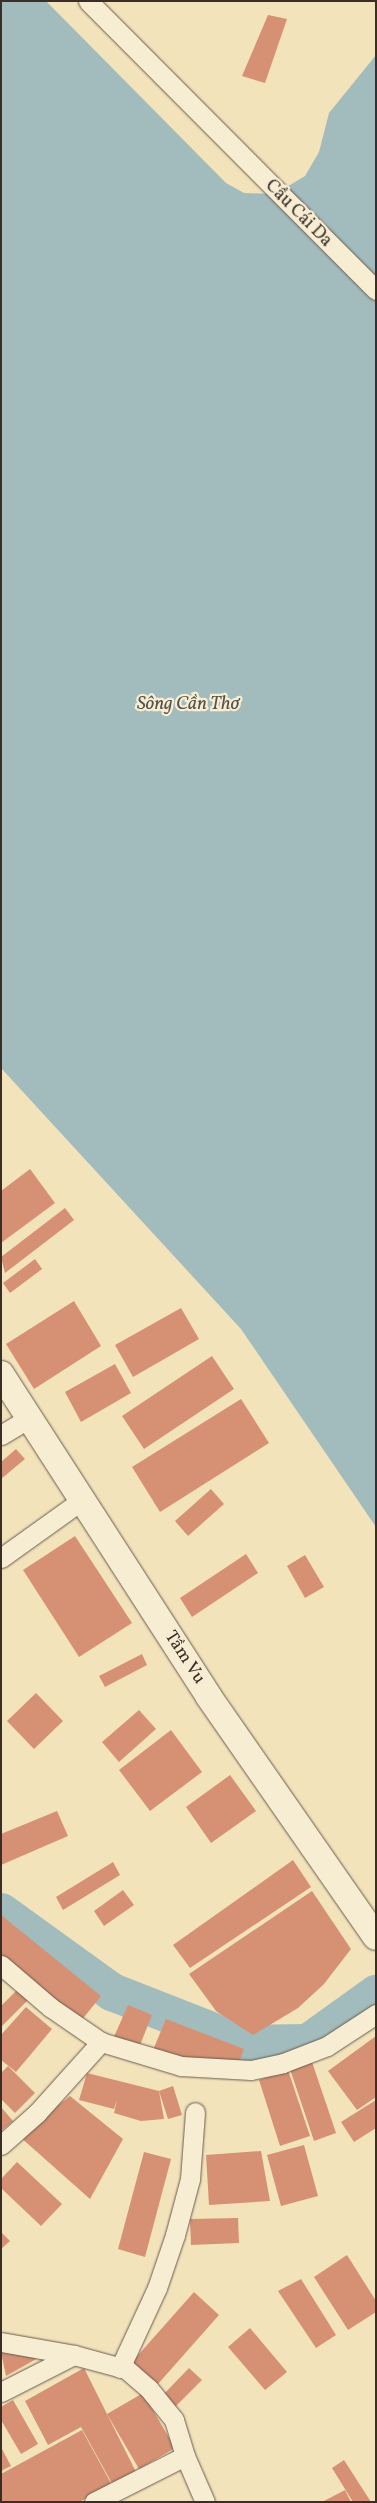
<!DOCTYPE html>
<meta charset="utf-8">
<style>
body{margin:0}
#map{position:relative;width:377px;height:2503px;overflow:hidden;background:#f3e3bb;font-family:Vollkorn,serif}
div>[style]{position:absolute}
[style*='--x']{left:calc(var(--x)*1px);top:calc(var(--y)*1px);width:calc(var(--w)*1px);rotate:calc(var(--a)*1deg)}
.water>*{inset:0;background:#a2bbbc}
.river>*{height:38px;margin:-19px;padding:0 19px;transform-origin:19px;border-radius:19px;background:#a2bbbc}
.building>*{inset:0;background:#d69174}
.roads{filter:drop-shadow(0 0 1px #695b4d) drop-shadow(0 0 1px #695b4d)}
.street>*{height:19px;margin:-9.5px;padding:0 9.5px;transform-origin:9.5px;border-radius:9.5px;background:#f7edd3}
.secondary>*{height:26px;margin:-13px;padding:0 13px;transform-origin:13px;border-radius:13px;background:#f7edd3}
span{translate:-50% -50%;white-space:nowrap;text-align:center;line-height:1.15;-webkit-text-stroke:4.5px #f7edd3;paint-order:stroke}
.street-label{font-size:18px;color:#3b2e28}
.water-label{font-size:19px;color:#55514d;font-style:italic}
.frame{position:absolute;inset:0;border:2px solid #3b2e28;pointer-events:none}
</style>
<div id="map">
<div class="water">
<div style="clip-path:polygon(1px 1px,46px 1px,226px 183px,244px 193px,275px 194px,305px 176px,319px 152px,329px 113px,376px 55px,376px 1527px,241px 1329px,1px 1068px)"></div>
</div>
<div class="river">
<div style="--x:1;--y:1912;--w:137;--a:35.8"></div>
<div style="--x:112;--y:1992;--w:143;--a:21.4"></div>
<div style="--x:245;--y:2044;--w:63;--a:-0.9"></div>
<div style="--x:308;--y:2043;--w:84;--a:-35.8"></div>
</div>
<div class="building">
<div style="clip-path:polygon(268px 15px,287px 19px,265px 83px,242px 76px)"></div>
<div style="clip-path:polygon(30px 1169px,55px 1203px,1px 1243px,1px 1191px)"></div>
<div style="clip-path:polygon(65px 1208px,74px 1220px,5px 1273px,1px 1257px)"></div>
<div style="clip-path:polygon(35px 1259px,42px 1269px,10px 1293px,3px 1283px)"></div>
<div style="clip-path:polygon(74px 1301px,101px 1346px,34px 1389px,6px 1344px)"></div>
<div style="clip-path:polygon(181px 1308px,199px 1339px,133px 1377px,115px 1345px)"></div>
<div style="clip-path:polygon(212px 1356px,234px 1389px,144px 1449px,122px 1416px)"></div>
<div style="clip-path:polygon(115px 1364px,131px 1393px,81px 1422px,65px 1392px)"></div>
<div style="clip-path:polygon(241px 1399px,269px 1443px,160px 1512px,132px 1467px)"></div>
<div style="clip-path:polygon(16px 1449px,25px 1459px,1px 1479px,1px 1462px)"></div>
<div style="clip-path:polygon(211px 1489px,224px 1504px,188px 1536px,175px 1521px)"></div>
<div style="clip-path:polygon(75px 1536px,132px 1623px,79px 1657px,23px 1570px)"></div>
<div style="clip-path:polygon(246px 1554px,258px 1573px,192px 1617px,180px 1598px)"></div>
<div style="clip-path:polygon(305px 1555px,324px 1587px,305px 1598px,287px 1566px)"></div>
<div style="clip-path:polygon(142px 1654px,147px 1665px,105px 1687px,99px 1676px)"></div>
<div style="clip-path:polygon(36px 1693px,63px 1721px,34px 1749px,7px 1721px)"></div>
<div style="clip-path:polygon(139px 1710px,156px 1729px,119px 1762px,102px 1742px)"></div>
<div style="clip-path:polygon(171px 1730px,202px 1772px,150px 1811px,119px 1770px)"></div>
<div style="clip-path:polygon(230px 1775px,256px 1811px,211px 1843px,186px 1807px)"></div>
<div style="clip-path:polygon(57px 1811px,68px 1836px,1px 1865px,1px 1834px)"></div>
<div style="clip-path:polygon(293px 1860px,311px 1887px,190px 1968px,173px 1945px)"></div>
<div style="clip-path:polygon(113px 1862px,120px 1875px,63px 1910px,56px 1897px)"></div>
<div style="clip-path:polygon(123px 1890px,134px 1905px,104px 1926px,94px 1911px)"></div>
<div style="clip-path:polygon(312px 1891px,351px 1949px,324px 1984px,298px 2008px,253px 2035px,216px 2011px,189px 1974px)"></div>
<div style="clip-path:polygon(1px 1915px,101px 1996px,81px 2021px,1px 1956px)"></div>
<div style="clip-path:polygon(17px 1990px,28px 2000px,1px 2027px,1px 2006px)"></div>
<div style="clip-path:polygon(128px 2005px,152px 2015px,138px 2050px,113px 2039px)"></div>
<div style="clip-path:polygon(26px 2007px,52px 2029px,16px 2072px,1px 2060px,1px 2035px)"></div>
<div style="clip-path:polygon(166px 2019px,244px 2049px,238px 2064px,183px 2060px,153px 2050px)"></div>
<div style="clip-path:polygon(376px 2036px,376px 2097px,357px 2110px,328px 2071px)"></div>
<div style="clip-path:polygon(312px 2062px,336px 2133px,314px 2141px,290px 2069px)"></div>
<div style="clip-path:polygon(8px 2066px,35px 2093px,15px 2113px,1px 2099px,1px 2073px)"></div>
<div style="clip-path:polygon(288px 2070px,310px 2136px,280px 2146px,259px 2080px)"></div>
<div style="clip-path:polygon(87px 2073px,159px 2091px,164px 2119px,141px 2121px,114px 2113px,117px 2100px,114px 2109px,79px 2100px)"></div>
<div style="clip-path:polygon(173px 2086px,182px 2115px,168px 2119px,159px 2091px)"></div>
<div style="clip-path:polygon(70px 2096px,123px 2139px,90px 2199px,19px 2136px)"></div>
<div style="clip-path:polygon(376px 2100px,376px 2128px,354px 2142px,341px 2122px)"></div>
<div style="clip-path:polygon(1px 2107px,13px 2121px,1px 2131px)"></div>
<div style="clip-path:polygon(304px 2145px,318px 2196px,281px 2206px,267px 2155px)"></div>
<div style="clip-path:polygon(261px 2151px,270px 2201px,209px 2205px,206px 2155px)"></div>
<div style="clip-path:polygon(144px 2152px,171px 2159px,145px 2257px,118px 2249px)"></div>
<div style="clip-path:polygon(17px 2162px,62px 2204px,41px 2226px,1px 2188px,1px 2179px)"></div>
<div style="clip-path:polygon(238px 2218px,239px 2243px,191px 2245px,190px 2219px)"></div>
<div style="clip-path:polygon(1px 2232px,10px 2241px,1px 2249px)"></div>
<div style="clip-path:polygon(347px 2255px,376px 2301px,376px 2312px,348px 2330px,314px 2277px)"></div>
<div style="clip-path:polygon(301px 2279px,336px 2335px,316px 2348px,278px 2291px)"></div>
<div style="clip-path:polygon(194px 2292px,219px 2315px,158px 2384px,132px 2362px)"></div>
<div style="clip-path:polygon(250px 2328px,287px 2372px,265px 2390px,228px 2347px)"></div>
<div style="clip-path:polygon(1px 2352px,38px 2358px,6px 2376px)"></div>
<div style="clip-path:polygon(84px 2368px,137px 2474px,114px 2487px,81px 2427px,48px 2445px,25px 2401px)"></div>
<div style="clip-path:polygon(189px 2368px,202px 2380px,172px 2410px,160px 2398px)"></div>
<div style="clip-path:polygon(143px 2393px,175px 2448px,139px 2469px,107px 2414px)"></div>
<div style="clip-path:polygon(13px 2400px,38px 2444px,21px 2454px,1px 2420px,1px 2407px)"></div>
<div style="clip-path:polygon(82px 2430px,112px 2485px,79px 2502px,1px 2502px,1px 2474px)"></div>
<div style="clip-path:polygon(1px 2447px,11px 2466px,1px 2471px)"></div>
<div style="clip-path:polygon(344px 2460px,371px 2502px,353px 2502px,332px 2468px)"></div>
<div style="clip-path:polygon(345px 2490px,351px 2502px,322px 2502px)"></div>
</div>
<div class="roads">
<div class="street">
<div style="--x:88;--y:1;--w:408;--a:45.1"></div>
<div style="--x:1;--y:1435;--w:33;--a:-31"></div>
<div style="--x:1;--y:1558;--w:100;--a:-35.6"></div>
<div style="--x:1;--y:1965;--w:65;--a:40.6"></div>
<div style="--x:50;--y:2007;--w:62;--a:34.5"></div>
<div style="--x:101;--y:2042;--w:84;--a:16.7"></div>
<div style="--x:181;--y:2066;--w:70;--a:3.3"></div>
<div style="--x:251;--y:2070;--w:33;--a:-12"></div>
<div style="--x:283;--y:2063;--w:47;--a:-21.1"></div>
<div style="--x:327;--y:2046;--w:59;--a:-33.1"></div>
<div style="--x:1;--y:2145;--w:48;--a:-41.6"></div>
<div style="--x:37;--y:2113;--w:96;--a:-48"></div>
<div style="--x:1;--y:2342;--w:74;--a:10.1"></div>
<div style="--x:74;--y:2355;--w:54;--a:15.1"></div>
<div style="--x:126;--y:2369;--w:30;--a:41"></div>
<div style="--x:149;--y:2389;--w:40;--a:51"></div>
<div style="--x:174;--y:2420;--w:38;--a:73"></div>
<div style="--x:185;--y:2456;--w:102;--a:153.2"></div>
<div style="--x:120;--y:2368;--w:88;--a:-65.2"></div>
<div style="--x:157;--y:2288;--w:56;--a:-71.2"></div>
<div style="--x:175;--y:2235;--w:58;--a:-75"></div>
<div style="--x:190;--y:2179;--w:67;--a:-85.7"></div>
<div style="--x:1;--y:2392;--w:82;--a:-26.9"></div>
<div style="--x:185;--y:2456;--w:50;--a:66.5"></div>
</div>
<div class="secondary">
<div style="--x:1;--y:1374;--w:384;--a:57.2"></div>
<div style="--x:209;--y:1697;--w:292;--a:55.2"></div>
</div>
</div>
<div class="street-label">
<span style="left:298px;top:214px;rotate:45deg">Cầu Cái Da</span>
<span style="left:184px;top:1658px;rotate:57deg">Tầm Vu</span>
</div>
<div class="water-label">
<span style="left:188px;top:705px">Sông Cần Thơ</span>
</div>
<div class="frame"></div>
</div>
